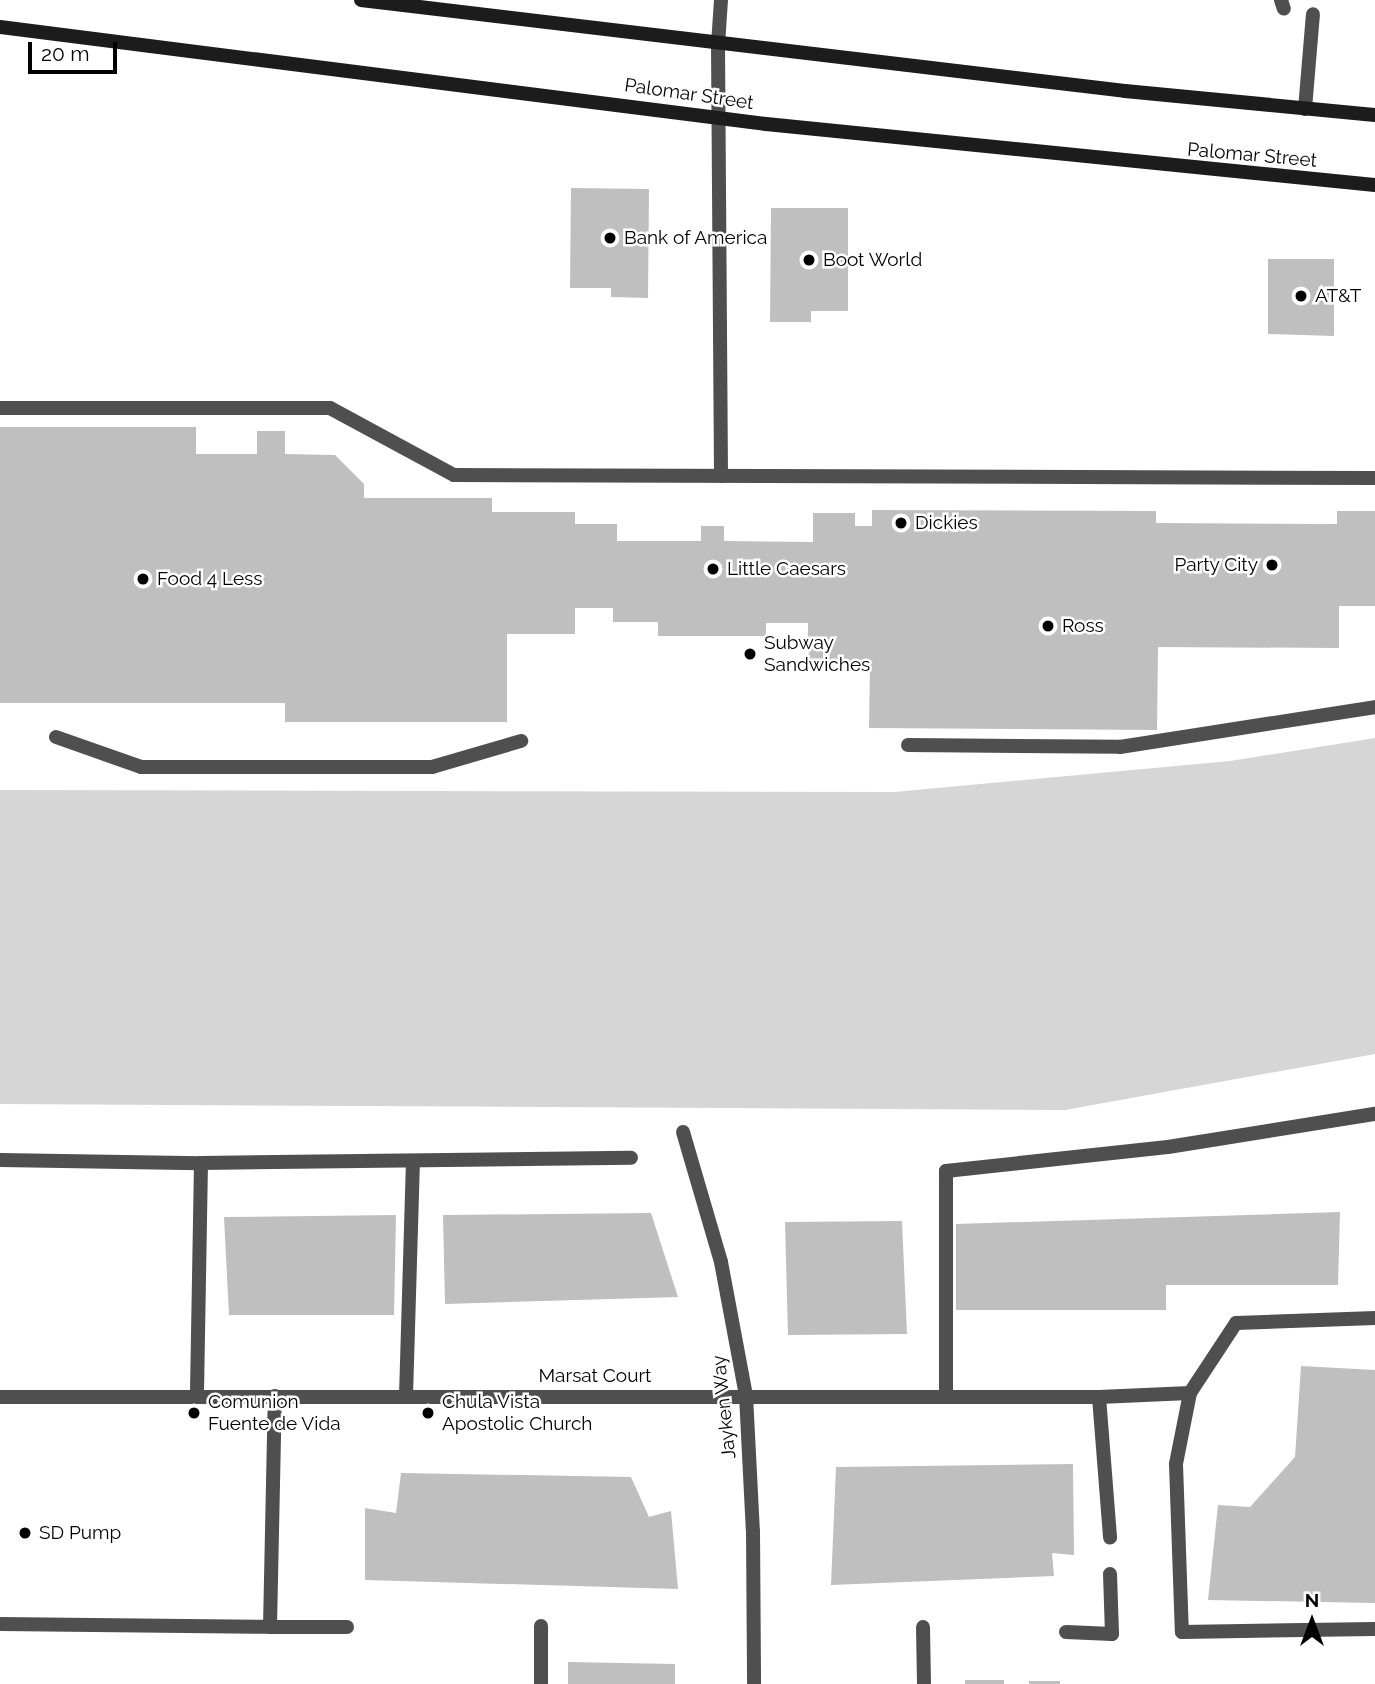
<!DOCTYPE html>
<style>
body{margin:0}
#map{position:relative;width:1375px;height:1684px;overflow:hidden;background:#fff;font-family:Raleway,sans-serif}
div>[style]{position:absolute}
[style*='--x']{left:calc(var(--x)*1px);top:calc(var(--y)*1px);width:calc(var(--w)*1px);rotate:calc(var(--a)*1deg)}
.green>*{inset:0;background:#d6d6d6}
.building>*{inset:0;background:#bfbfbf}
.service>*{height:14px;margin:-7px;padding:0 7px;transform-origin:7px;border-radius:7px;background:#4f4f4f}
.minor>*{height:14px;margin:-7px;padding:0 7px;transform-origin:7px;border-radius:7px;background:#4f4f4f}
.secondary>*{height:14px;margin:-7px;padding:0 7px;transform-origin:7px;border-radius:7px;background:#1c1c1c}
.dots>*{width:19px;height:19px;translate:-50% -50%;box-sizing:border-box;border:4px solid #fff;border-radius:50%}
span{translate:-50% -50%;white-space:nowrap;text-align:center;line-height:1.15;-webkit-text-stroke:5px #fff;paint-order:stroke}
.street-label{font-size:19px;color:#000}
.poi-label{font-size:19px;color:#000}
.left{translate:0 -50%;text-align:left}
.right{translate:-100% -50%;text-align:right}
.north{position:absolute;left:1277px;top:1586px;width:70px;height:70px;-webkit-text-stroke:5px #fff;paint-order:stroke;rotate:0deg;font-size:19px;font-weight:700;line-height:28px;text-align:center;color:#000}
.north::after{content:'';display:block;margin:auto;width:24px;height:32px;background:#000;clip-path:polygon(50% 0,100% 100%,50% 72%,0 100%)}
.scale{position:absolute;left:28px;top:42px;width:89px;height:32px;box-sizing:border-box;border:4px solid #000;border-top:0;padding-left:9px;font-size:21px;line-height:24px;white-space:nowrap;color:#000;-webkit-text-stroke:5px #fff;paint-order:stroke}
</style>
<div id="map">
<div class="green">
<div style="clip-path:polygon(1375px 738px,1375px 1054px,1065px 1110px,0 1104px,0 790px,894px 792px,1230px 761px)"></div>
</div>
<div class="building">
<div style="clip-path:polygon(571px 188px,649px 189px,648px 298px,611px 297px,611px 288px,570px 288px)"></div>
<div style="clip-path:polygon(771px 208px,848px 208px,848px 311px,811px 311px,811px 322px,770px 322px)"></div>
<div style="clip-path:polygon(1268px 259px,1334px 259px,1334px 336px,1268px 334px)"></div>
<div style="clip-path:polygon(0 427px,196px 427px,196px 454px,257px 454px,257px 431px,285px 431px,285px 454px,335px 455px,364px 484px,364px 498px,492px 498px,492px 512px,575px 512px,575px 524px,617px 524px,617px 541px,701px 541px,701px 526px,724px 526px,724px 541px,813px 542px,813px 513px,855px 513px,855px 526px,872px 526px,872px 510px,1156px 511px,1156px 523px,1337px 524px,1337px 511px,1375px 511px,1375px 606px,1339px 606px,1339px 648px,1158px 647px,1157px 730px,869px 728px,870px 664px,808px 664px,808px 623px,766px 623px,766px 636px,658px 636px,658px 622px,613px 622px,613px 608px,575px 608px,575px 634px,507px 634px,507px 722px,285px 722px,285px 703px,0 703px)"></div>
<div style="clip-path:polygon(1340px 1212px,1338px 1285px,1166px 1285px,1166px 1310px,956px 1310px,956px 1224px)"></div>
<div style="clip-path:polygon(651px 1213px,678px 1297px,445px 1304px,443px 1215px)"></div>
<div style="clip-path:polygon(396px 1215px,394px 1315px,229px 1315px,224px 1217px)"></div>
<div style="clip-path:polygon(902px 1221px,907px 1334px,788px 1335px,785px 1222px)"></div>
<div style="clip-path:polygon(1301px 1366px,1375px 1370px,1375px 1603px,1208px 1600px,1218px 1505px,1250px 1507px,1295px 1457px)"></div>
<div style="clip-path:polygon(1073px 1464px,1074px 1555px,1052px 1553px,1054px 1576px,831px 1585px,836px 1467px)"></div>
<div style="clip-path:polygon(401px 1473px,631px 1477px,649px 1517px,671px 1511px,678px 1589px,365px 1580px,365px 1508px,396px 1513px)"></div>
<div style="clip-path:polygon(568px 1662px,675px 1664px,675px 1684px,568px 1684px)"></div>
<div style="clip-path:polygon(965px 1680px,1004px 1680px,1004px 1684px,965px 1684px)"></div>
<div style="clip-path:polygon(1029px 1681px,1060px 1681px,1060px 1684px,1029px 1684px)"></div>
</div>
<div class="service">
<div style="--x:1281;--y:0;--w:9;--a:72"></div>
<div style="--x:718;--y:45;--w:45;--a:-86.2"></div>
<div style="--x:1305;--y:109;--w:95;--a:-85.2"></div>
<div style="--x:0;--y:408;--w:330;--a:0"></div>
<div style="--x:330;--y:408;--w:141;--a:28.4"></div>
<div style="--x:454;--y:475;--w:921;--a:0.19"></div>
<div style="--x:56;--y:737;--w:90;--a:19.4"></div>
<div style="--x:141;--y:767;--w:291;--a:0"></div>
<div style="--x:432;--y:767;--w:93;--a:-16.3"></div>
<div style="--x:908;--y:745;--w:212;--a:0.5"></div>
<div style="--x:1120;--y:747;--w:258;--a:-8.9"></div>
<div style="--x:0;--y:1160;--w:201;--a:0.9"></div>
<div style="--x:201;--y:1163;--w:234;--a:91"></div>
<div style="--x:201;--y:1163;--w:430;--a:-0.7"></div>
<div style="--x:1375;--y:1318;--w:139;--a:177.9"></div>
<div style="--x:1236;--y:1323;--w:84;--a:123.3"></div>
<div style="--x:1190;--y:1393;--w:72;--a:101.2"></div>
<div style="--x:1176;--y:1464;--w:168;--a:88"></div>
<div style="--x:1182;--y:1632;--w:193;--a:-0.9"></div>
<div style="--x:946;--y:1395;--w:224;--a:-90"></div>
<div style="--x:946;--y:1171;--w:223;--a:-6.2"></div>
<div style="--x:1168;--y:1147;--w:210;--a:-9.1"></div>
<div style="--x:406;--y:1396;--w:235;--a:-88.3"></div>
<div style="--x:1099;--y:1397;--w:141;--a:85.5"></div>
<div style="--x:0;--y:1624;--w:270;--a:0.6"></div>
<div style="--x:270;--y:1627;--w:231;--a:-88.8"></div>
<div style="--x:541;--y:1626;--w:58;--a:90"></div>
<div style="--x:270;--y:1627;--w:77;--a:0"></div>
<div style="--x:923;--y:1627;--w:57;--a:89"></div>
<div style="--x:1066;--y:1632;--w:46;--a:2.5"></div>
<div style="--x:1112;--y:1634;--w:60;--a:-91.9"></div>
</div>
<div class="minor">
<div style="--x:718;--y:45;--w:431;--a:89.6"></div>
<div style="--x:683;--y:1132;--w:135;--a:73.7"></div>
<div style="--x:721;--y:1262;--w:135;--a:79.4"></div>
<div style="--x:746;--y:1395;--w:136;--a:87.1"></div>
<div style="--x:753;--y:1531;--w:153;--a:89.6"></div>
<div style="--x:0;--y:1397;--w:1099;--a:0"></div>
<div style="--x:1099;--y:1397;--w:91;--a:-2.5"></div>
</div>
<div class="secondary">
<div style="--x:361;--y:0;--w:769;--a:6.79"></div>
<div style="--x:1125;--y:91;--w:251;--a:5.5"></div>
<div style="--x:0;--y:27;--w:772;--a:7.22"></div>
<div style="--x:766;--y:124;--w:612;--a:5.72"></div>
</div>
<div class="dots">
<div style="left:610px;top:238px;background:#000"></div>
<div style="left:809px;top:260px;background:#000"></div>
<div style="left:1301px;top:296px;background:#000"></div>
<div style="left:901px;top:523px;background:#000"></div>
<div style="left:1272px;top:565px;background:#000"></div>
<div style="left:713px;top:569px;background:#000"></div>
<div style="left:143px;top:579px;background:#000"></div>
<div style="left:1048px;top:626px;background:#000"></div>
<div style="left:750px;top:654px;background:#000"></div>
<div style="left:194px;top:1413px;background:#000"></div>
<div style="left:428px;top:1413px;background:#000"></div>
<div style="left:25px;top:1533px;background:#000"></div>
</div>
<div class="street-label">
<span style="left:689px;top:94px;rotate:8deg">Palomar Street</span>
<span style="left:1252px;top:155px;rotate:5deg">Palomar Street</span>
<span style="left:595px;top:1376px">Marsat Court</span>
<span style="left:724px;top:1407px;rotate:-96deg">Jayken Way</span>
</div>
<div class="poi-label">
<span class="left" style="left:624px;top:238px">Bank of America</span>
<span class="left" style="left:823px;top:260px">Boot World</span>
<span class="left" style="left:1315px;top:296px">AT&amp;T</span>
<span class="left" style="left:915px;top:523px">Dickies</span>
<span class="right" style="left:1258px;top:565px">Party City</span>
<span class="left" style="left:727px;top:569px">Little Caesars</span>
<span class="left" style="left:157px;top:579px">Food 4 Less</span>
<span class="left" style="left:1062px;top:626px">Ross</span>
<span class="left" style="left:764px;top:654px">Subway<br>Sandwiches</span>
<span class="left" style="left:208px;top:1413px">Comunion<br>Fuente de Vida</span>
<span class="left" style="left:442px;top:1413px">Chula Vista<br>Apostolic Church</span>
<span class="left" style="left:39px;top:1533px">SD Pump</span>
</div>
<div class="north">N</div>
<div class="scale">20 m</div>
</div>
